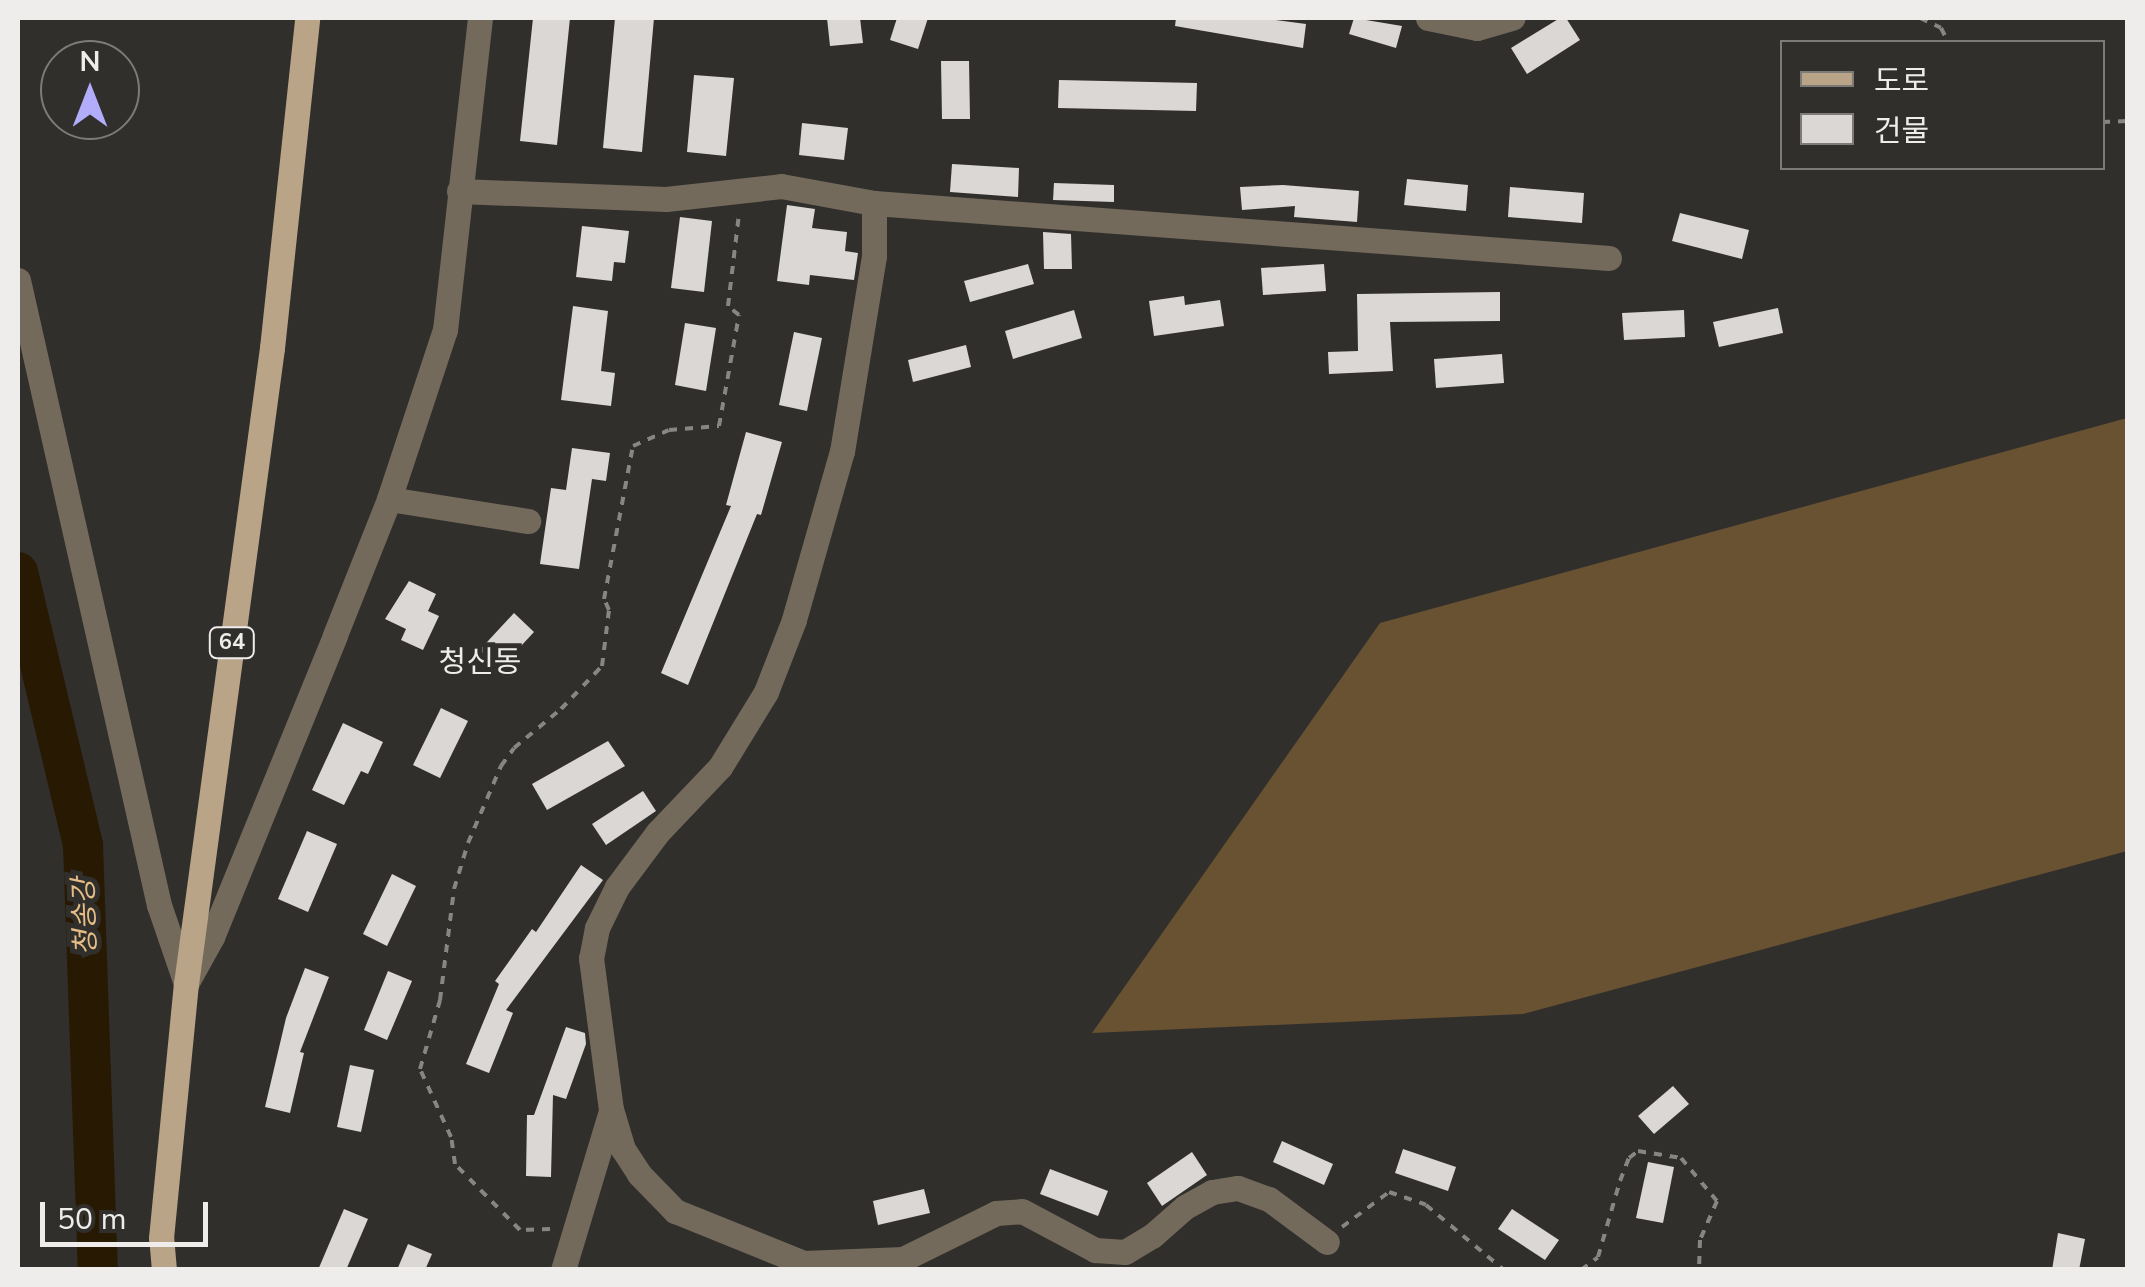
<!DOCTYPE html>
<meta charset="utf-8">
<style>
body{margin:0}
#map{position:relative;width:2145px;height:1287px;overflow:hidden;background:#312f2c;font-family:"Nunito Sans","Noto Sans KR",sans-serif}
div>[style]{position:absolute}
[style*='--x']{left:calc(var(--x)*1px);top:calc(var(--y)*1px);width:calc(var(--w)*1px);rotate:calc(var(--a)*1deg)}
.forest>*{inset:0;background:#685232}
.river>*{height:40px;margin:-20px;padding:0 20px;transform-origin:20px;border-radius:20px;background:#281903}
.building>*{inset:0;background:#dad7d4}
.path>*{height:4px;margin-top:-2px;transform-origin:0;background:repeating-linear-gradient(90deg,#878683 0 8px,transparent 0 16px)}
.minor>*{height:25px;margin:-12.5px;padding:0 12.5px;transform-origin:12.5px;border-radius:12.5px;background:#746a5c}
.major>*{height:25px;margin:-12.5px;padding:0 12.5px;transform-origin:12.5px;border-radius:12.5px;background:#b9a488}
span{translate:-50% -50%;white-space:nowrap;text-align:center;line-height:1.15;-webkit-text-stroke:10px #312f2c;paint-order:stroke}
.shield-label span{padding:2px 8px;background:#312f2c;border:2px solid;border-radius:8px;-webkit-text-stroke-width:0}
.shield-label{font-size:22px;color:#eeedeb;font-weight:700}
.water-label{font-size:28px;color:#e5bd86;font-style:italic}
.quarter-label{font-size:30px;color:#eeedeb}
.frame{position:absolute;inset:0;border:20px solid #eeedeb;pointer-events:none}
.legend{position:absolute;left:1780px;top:40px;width:325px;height:130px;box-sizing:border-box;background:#312f2c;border:2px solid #7d7b78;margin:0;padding:12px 18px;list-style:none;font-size:30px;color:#eeedeb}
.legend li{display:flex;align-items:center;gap:20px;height:50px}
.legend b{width:50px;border:2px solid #7d7b78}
.north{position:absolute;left:40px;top:40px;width:100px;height:100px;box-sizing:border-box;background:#312f2c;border:2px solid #7d7b78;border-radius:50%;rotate:0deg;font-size:28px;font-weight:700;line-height:40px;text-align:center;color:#eeedeb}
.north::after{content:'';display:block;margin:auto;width:35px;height:45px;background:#b1adfa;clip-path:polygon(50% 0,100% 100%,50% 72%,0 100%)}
.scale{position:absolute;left:40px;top:1202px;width:168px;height:45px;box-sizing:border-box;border:5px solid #eeedeb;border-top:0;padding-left:12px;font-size:30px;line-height:35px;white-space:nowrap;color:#eeedeb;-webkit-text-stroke:8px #312f2c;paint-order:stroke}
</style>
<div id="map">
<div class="forest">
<div style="clip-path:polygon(2127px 418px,2127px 851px,1523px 1014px,1092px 1033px,1380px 623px)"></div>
</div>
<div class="river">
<div style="--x:18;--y:572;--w:281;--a:76.6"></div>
<div style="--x:83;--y:845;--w:425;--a:88"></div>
</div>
<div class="building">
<div style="clip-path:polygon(533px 18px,570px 18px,557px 145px,520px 141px)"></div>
<div style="clip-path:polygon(615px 18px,654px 18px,642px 152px,603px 148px)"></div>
<div style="clip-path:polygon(827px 18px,860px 18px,863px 43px,830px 46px)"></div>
<div style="clip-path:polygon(897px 18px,928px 18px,918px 49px,890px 40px)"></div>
<div style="clip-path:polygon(1176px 18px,1261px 18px,1306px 24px,1303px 48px,1175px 26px)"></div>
<div style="clip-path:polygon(1354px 18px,1402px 26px,1396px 48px,1349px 34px)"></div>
<div style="clip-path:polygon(1560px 18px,1566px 18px,1580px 40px,1527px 74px,1511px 48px)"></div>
<div style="clip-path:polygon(941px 61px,969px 61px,970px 119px,942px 119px)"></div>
<div style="clip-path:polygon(694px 75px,734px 78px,726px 156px,687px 152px)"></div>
<div style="clip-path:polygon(1059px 80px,1197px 83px,1196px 111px,1058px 108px)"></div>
<div style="clip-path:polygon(802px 123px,848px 128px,844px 160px,799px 155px)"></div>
<div style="clip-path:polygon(952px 164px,1019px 168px,1018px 197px,950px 192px)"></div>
<div style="clip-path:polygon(1407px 179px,1468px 185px,1466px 211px,1404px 205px)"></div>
<div style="clip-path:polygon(1054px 183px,1114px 185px,1114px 202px,1053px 200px)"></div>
<div style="clip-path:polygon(1283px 185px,1359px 191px,1357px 222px,1294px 217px,1295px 206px,1242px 210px,1240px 187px)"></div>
<div style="clip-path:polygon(1510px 187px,1584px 193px,1582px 223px,1508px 217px)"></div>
<div style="clip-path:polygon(787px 205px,815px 209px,812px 228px,847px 232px,845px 251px,858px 253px,854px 280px,810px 275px,809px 285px,777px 281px)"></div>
<div style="clip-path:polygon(1680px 213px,1749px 230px,1742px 259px,1672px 241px)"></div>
<div style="clip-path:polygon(680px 217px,712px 221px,704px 292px,671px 288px)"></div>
<div style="clip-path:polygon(582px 226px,629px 231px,625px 263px,614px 262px,612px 281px,576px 277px)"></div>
<div style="clip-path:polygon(1043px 232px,1071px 234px,1072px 269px,1044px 269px)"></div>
<div style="clip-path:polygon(1028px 264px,1034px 284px,970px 302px,964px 281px)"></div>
<div style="clip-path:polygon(1324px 264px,1326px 291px,1263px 295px,1261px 268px)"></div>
<div style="clip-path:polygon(1500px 292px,1500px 321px,1390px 322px,1393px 371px,1329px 374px,1328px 352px,1358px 351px,1357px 294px)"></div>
<div style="clip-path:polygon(1184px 296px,1185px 305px,1220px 300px,1224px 326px,1154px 336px,1149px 301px)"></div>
<div style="clip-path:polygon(573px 306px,608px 311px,601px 371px,615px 373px,611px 406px,561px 400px)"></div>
<div style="clip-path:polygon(1778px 308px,1783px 333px,1719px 347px,1713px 322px)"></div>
<div style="clip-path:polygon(1074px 310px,1082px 338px,1013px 359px,1005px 331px)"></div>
<div style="clip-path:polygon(1684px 310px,1685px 337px,1624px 340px,1622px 313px)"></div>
<div style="clip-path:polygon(685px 323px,716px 328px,706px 391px,675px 385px)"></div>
<div style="clip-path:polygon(794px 332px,822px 338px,807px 411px,779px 405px)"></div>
<div style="clip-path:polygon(966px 345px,971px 367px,913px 382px,908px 360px)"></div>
<div style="clip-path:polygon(1502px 354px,1504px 383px,1436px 388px,1434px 359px)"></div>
<div style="clip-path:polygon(746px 432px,782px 442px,761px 515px,757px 514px,688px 685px,661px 673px,731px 506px,726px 505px)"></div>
<div style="clip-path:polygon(572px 448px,610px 453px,606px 481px,592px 479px,579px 569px,540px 564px,551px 488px,566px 490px)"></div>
<div style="clip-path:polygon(409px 581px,436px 594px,428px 611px,439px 616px,423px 650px,401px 640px,406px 629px,385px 619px)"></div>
<div style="clip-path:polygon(514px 613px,534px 632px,495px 674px,475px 655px)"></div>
<div style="clip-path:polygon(441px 708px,468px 721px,440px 778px,413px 765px)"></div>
<div style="clip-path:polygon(343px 723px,383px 742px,368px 774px,361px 771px,344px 805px,312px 790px)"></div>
<div style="clip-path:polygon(608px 741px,625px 766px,547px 810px,532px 784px)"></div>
<div style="clip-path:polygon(643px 791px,656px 811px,606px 845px,592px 824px)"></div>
<div style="clip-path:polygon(307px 831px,337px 844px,308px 912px,278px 899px)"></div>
<div style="clip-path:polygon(581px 865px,603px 880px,600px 884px,506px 1010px,513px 1013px,489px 1073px,466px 1064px,499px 984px,495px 981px,532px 929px,536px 932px)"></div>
<div style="clip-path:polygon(392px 874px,416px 886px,387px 946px,363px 934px)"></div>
<div style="clip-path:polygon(305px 968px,329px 977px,300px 1052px,304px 1053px,290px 1113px,265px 1107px,286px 1018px)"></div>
<div style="clip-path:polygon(388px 971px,412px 981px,387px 1040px,364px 1030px)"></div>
<div style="clip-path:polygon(566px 1027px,585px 1033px,586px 1044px,566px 1099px,553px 1095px,551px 1177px,526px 1176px,527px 1115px,534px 1115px)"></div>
<div style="clip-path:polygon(350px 1065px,374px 1070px,361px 1132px,337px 1127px)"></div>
<div style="clip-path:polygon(1673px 1086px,1689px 1104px,1654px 1134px,1638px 1116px)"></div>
<div style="clip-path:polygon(1282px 1141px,1333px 1164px,1324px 1185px,1273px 1162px)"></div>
<div style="clip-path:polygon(1403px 1149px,1456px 1167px,1448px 1191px,1395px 1173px)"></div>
<div style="clip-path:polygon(1192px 1152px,1207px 1175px,1162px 1206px,1147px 1183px)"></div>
<div style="clip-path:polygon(1648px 1162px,1674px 1167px,1663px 1223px,1636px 1218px)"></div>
<div style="clip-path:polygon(1050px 1169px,1108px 1191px,1098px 1216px,1040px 1194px)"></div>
<div style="clip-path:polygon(924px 1189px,930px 1213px,878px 1225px,873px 1201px)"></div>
<div style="clip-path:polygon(344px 1209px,368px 1219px,346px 1270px,318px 1270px)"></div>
<div style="clip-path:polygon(1512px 1209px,1559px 1240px,1545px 1260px,1498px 1229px)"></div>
<div style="clip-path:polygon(2058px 1233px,2085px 1239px,2079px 1270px,2052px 1270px)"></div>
<div style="clip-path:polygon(408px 1244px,432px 1254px,425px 1270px,397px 1270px)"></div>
</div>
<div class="path">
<div style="--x:1920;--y:18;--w:23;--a:25"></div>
<div style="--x:1941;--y:28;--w:16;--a:63"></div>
<div style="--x:2102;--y:122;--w:26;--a:-2"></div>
<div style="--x:1342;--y:1227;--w:59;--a:-36.7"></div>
<div style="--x:1389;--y:1192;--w:39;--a:19"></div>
<div style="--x:1426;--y:1205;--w:102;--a:39.8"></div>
<div style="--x:550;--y:1229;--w:30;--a:178"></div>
<div style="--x:520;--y:1230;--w:93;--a:-134.6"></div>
<div style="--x:455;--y:1164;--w:27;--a:-98"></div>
<div style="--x:451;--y:1137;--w:75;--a:-114.5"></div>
<div style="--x:420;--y:1069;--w:72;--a:-73.8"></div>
<div style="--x:440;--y:1000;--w:112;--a:-82.8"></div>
<div style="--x:454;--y:889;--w:48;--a:-73.1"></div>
<div style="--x:468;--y:843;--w:84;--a:-66.8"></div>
<div style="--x:501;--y:766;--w:22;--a:-54"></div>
<div style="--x:514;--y:748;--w:61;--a:-39.7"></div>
<div style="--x:561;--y:709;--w:59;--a:-46.4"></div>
<div style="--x:602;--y:666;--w:56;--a:-82.9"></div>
<div style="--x:609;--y:610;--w:12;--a:-114"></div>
<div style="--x:604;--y:599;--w:156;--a:-79.3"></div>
<div style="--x:633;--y:446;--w:39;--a:-24"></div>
<div style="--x:669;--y:430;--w:50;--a:-4.6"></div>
<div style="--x:719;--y:426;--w:113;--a:-79.8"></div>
<div style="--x:739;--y:315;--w:14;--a:-141"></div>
<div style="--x:728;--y:306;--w:93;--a:-83.2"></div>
<div style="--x:1581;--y:1270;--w:21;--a:-37"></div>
<div style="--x:1598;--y:1257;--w:79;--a:-73.9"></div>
<div style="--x:1620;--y:1181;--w:25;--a:-69"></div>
<div style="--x:1629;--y:1158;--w:11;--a:-38"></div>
<div style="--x:1638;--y:1151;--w:44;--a:9.2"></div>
<div style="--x:1681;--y:1158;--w:56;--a:50.1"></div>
<div style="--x:1717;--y:1201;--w:43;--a:113.6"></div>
<div style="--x:1700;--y:1240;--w:30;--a:92"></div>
</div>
<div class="minor">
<div style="--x:1428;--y:18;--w:50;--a:11.5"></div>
<div style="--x:1477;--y:28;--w:37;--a:-16"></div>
<div style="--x:459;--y:191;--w:207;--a:2.2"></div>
<div style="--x:666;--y:199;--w:116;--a:-6.4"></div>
<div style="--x:781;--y:186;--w:95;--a:10.4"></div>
<div style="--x:874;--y:203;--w:737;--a:4.28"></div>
<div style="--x:874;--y:203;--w:53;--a:90"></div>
<div style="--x:874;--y:256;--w:198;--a:99.3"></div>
<div style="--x:842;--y:451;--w:176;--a:105.9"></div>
<div style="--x:794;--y:620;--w:77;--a:111.3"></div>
<div style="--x:766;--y:692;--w:88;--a:121.5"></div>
<div style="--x:720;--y:767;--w:90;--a:133.6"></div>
<div style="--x:658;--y:832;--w:69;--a:126.7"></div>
<div style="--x:617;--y:887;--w:46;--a:116"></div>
<div style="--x:597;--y:928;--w:31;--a:101"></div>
<div style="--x:591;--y:958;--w:152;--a:82.5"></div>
<div style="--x:611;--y:1109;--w:42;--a:73.3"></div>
<div style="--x:623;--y:1149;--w:30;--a:57"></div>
<div style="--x:639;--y:1174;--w:52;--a:45.8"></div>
<div style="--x:675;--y:1211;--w:139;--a:22"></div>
<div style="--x:804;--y:1263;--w:99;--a:-2.3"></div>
<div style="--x:903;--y:1259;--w:104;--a:-26.3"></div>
<div style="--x:996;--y:1213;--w:26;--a:-4"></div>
<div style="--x:1022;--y:1211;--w:83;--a:28.1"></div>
<div style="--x:1095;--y:1250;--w:30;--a:4"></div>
<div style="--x:1125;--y:1252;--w:31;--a:-31"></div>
<div style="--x:1152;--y:1236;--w:44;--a:-41.3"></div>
<div style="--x:1185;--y:1207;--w:31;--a:-29"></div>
<div style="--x:1212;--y:1192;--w:26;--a:-9"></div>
<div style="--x:1238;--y:1188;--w:33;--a:20"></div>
<div style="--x:1269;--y:1199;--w:72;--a:36.6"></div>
<div style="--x:18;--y:280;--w:641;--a:77.29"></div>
<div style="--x:159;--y:905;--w:83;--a:71.1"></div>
<div style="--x:389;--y:499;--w:141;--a:9"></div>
<div style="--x:186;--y:984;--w:54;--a:-61"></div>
<div style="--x:212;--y:937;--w:326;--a:-67.8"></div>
<div style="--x:335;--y:635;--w:146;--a:-68.3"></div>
<div style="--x:389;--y:499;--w:178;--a:-71.7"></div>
<div style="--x:445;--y:330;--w:314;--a:-83.6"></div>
<div style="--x:563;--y:1270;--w:163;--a:-73.2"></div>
</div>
<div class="major">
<div style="--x:164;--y:1270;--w:32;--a:-95"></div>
<div style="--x:161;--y:1238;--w:255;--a:-84.4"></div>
<div style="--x:186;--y:984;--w:642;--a:-82.3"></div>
<div style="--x:272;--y:348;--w:332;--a:-83.9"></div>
</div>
<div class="shield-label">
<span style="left:232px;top:643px">64</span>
</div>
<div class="water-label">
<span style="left:85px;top:917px;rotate:-92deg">청송강</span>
</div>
<div class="quarter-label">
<span style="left:480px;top:663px">청신동</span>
</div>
<div class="frame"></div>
<ul class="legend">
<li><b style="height:12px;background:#b9a488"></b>도로</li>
<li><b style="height:28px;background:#dad7d4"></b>건물</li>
</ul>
<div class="north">N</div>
<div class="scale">50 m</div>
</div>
